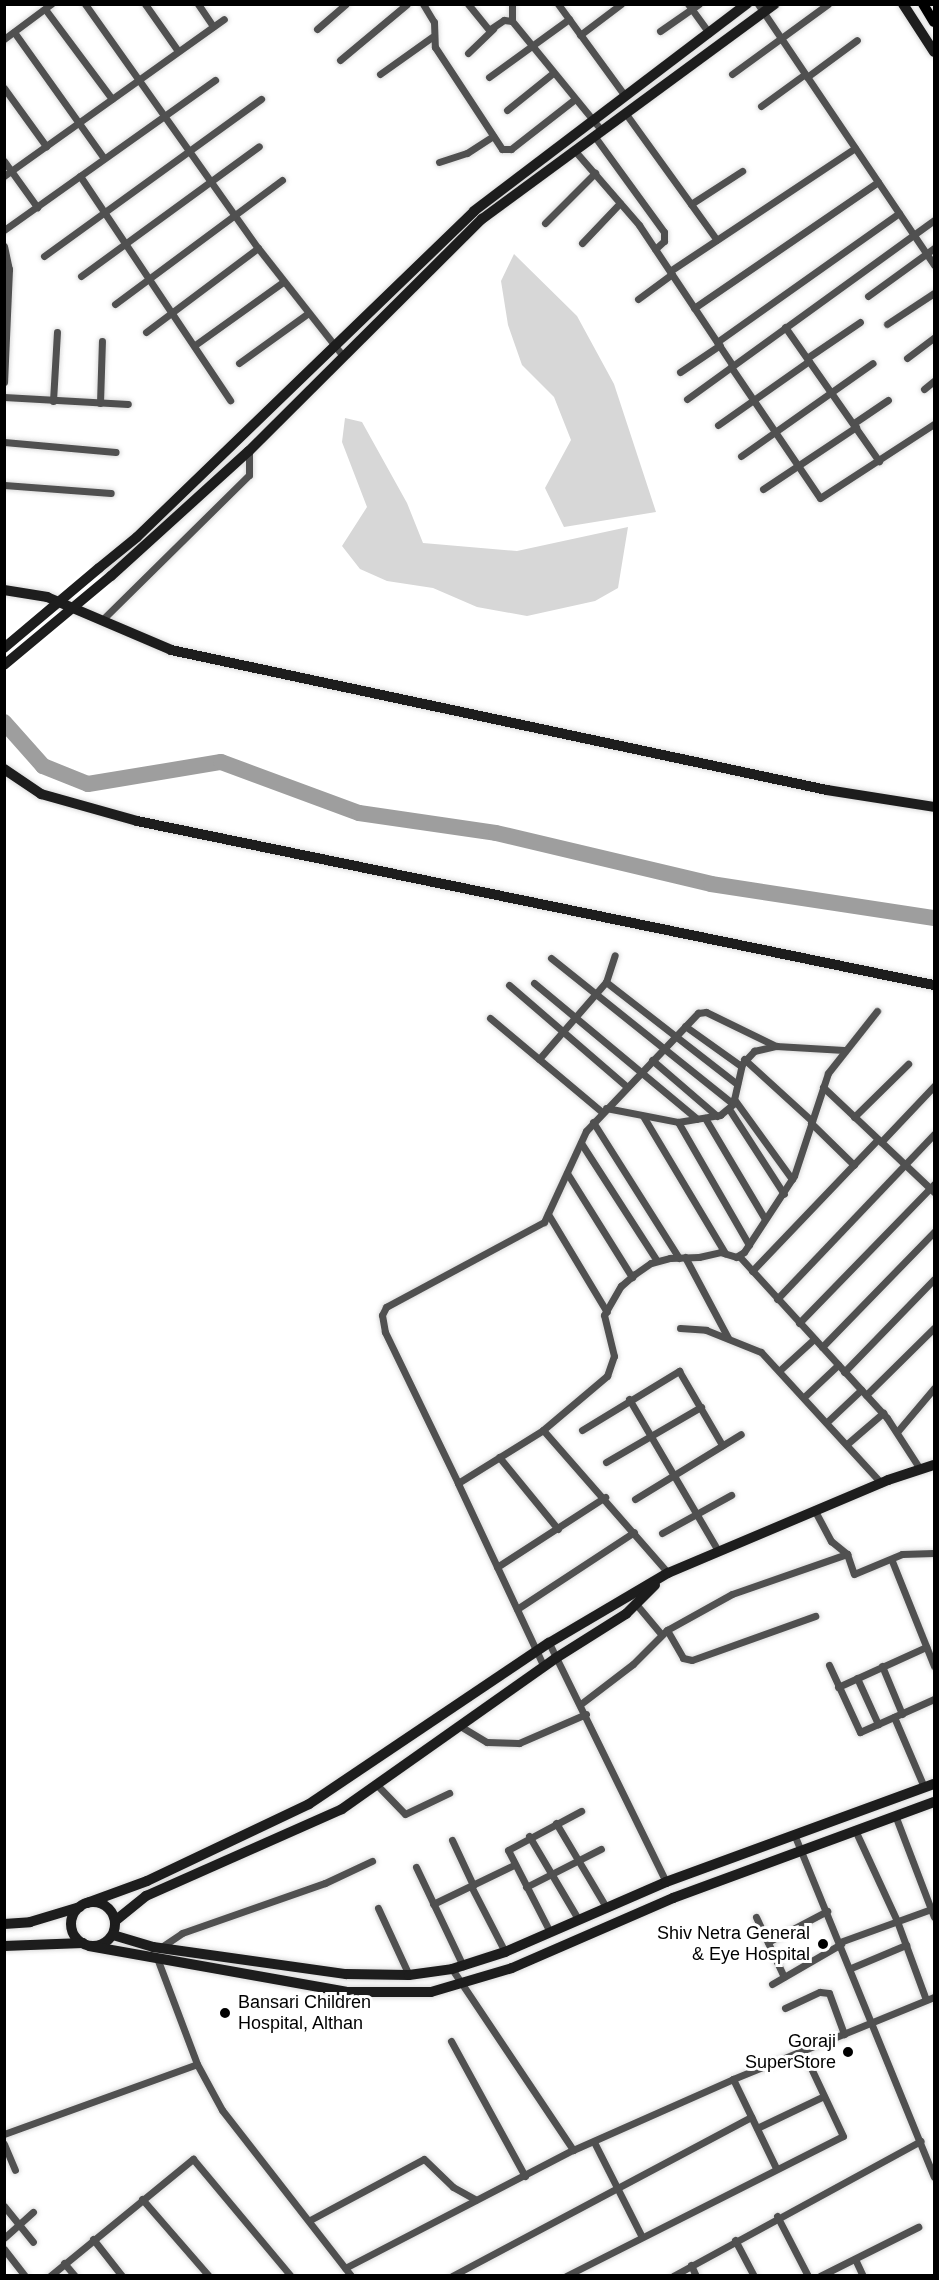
<!DOCTYPE html>
<style>
body{margin:0}
#map{position:relative;width:939px;height:2280px;overflow:hidden;background:#fff;font-family:Helvetica,sans-serif}
div>[style]{position:absolute}
[style*='--x']{left:calc(var(--x)*1px);top:calc(var(--y)*1px);width:calc(var(--w)*1px);rotate:calc(var(--a)*1deg)}
.green>*{inset:0;background:#d7d7d7}
.river>*{height:16px;margin:-8px;padding:0 8px;transform-origin:8px;border-radius:8px;background:#9e9e9e}
.roads{filter:drop-shadow(0 0 2px #dbdbdb) drop-shadow(0 0 2px #dbdbdb)}
.street>*{height:7px;margin:-3.5px;padding:0 3.5px;transform-origin:3.5px;border-radius:3.5px;background:#505050}
.secondary>*{height:10px;margin:-5px;padding:0 5px;transform-origin:5px;border-radius:5px;background:#1d1d1d}
.secondary>.ring{margin:-5px;padding:0;box-sizing:content-box;background:none;border:10px solid #1d1d1d;border-radius:50%}
.primary>*{height:10px;margin:-5px;padding:0 5px;transform-origin:5px;border-radius:5px;background:#000}
.secondary-bridge>*{height:10px;margin:-5px;padding:0 5px;transform-origin:5px;border-radius:5px;background:#1d1d1d}
.dots>*{width:16px;height:16px;translate:-50% -50%;box-sizing:border-box;border:3px solid #fff;border-radius:50%}
span{translate:-50% -50%;white-space:nowrap;text-align:center;line-height:1.15;-webkit-text-stroke:6px #fff;paint-order:stroke}
.poi-label{font-size:18px;color:#000}
.right{translate:-100% -50%;text-align:right}
.left{translate:0 -50%;text-align:left}
.frame{position:absolute;inset:0;border:6px solid #000;pointer-events:none}
</style>
<div id="map">
<div class="green">
<div style="clip-path:polygon(514px 254px,577px 316px,614px 384px,656px 512px,564px 527px,545px 488px,571px 440px,554px 397px,522px 365px,508px 325px,501px 281px)"></div>
<div style="clip-path:polygon(345px 418px,362px 422px,407px 503px,423px 543px,517px 551px,628px 527px,618px 588px,595px 601px,527px 616px,477px 607px,433px 588px,387px 581px,360px 569px,342px 546px,367px 507px,342px 442px)"></div>
</div>
<div class="river">
<div style="--x:4;--y:722;--w:59;--a:48.4"></div>
<div style="--x:43;--y:766;--w:48;--a:21.8"></div>
<div style="--x:88;--y:784;--w:135;--a:-9.4"></div>
<div style="--x:221;--y:762;--w:147;--a:20.3"></div>
<div style="--x:359;--y:813;--w:138;--a:8.3"></div>
<div style="--x:496;--y:833;--w:221;--a:13.3"></div>
<div style="--x:711;--y:884;--w:226;--a:8.7"></div>
</div>
<div class="roads">
<div class="street">
<div style="--x:85;--y:4;--w:299;--a:54.7"></div>
<div style="--x:258;--y:248;--w:137;--a:51.8"></div>
<div style="--x:145;--y:4;--w:57;--a:54.9"></div>
<div style="--x:198;--y:4;--w:27;--a:56"></div>
<div style="--x:423;--y:4;--w:21;--a:59"></div>
<div style="--x:434;--y:22;--w:25;--a:88"></div>
<div style="--x:435;--y:47;--w:122;--a:56.7"></div>
<div style="--x:502;--y:149;--w:9;--a:0"></div>
<div style="--x:511;--y:149;--w:81;--a:-38"></div>
<div style="--x:468;--y:4;--w:33;--a:51"></div>
<div style="--x:489;--y:30;--w:18;--a:-34"></div>
<div style="--x:504;--y:20;--w:8;--a:7"></div>
<div style="--x:512;--y:21;--w:142;--a:50.7"></div>
<div style="--x:558;--y:4;--w:114;--a:53.9"></div>
<div style="--x:688;--y:4;--w:36;--a:54"></div>
<div style="--x:758;--y:4;--w:315;--a:56"></div>
<div style="--x:45;--y:9;--w:112;--a:53.3"></div>
<div style="--x:512;--y:21;--w:17;--a:-90"></div>
<div style="--x:317;--y:29;--w:38;--a:-41"></div>
<div style="--x:660;--y:31;--w:47;--a:-34.7"></div>
<div style="--x:14;--y:32;--w:155;--a:54.5"></div>
<div style="--x:580;--y:35;--w:51;--a:-37.1"></div>
<div style="--x:4;--y:39;--w:59;--a:-36.7"></div>
<div style="--x:468;--y:53;--w:35;--a:-44"></div>
<div style="--x:340;--y:60;--w:87;--a:-39.9"></div>
<div style="--x:380;--y:74;--w:64;--a:-35.4"></div>
<div style="--x:732;--y:74;--w:119;--a:-36.1"></div>
<div style="--x:489;--y:77;--w:99;--a:-35.9"></div>
<div style="--x:807;--y:77;--w:62;--a:-36.5"></div>
<div style="--x:4;--y:88;--w:72;--a:54.1"></div>
<div style="--x:761;--y:106;--w:54;--a:-36"></div>
<div style="--x:507;--y:110;--w:59;--a:-38.8"></div>
<div style="--x:626;--y:114;--w:155;--a:54.2"></div>
<div style="--x:595;--y:137;--w:117;--a:54"></div>
<div style="--x:664;--y:232;--w:9;--a:90"></div>
<div style="--x:664;--y:241;--w:12;--a:138"></div>
<div style="--x:575;--y:151;--w:98;--a:49.1"></div>
<div style="--x:639;--y:225;--w:169;--a:56.3"></div>
<div style="--x:4;--y:161;--w:57;--a:54.3"></div>
<div style="--x:439;--y:162;--w:29;--a:-18"></div>
<div style="--x:467;--y:153;--w:31;--a:-33"></div>
<div style="--x:4;--y:176;--w:270;--a:-35.5"></div>
<div style="--x:80;--y:176;--w:270;--a:56.2"></div>
<div style="--x:691;--y:204;--w:61;--a:-32.9"></div>
<div style="--x:545;--y:223;--w:71;--a:-45"></div>
<div style="--x:4;--y:230;--w:259;--a:-35.4"></div>
<div style="--x:582;--y:243;--w:55;--a:-46.5"></div>
<div style="--x:4;--y:246;--w:24;--a:78"></div>
<div style="--x:9;--y:269;--w:113;--a:92.5"></div>
<div style="--x:44;--y:256;--w:268;--a:-35.9"></div>
<div style="--x:670;--y:271;--w:222;--a:-33.6"></div>
<div style="--x:81;--y:276;--w:220;--a:-36.1"></div>
<div style="--x:868;--y:296;--w:82;--a:-36"></div>
<div style="--x:638;--y:299;--w:42;--a:-36.3"></div>
<div style="--x:115;--y:304;--w:208;--a:-36.6"></div>
<div style="--x:694;--y:308;--w:223;--a:-34.4"></div>
<div style="--x:887;--y:324;--w:56;--a:-33.4"></div>
<div style="--x:785;--y:327;--w:164;--a:55"></div>
<div style="--x:146;--y:332;--w:140;--a:-36.9"></div>
<div style="--x:717;--y:342;--w:223;--a:-35.3"></div>
<div style="--x:195;--y:345;--w:108;--a:-35.6"></div>
<div style="--x:807;--y:358;--w:64;--a:-34.2"></div>
<div style="--x:907;--y:358;--w:34;--a:-37"></div>
<div style="--x:239;--y:363;--w:84;--a:-35.8"></div>
<div style="--x:731;--y:367;--w:158;--a:55.8"></div>
<div style="--x:820;--y:498;--w:136;--a:-33"></div>
<div style="--x:680;--y:372;--w:48;--a:-34"></div>
<div style="--x:924;--y:389;--w:13;--a:-39"></div>
<div style="--x:4;--y:397;--w:124;--a:3.2"></div>
<div style="--x:687;--y:399;--w:305;--a:-35.9"></div>
<div style="--x:53;--y:401;--w:69;--a:-86.7"></div>
<div style="--x:100;--y:403;--w:62;--a:-88.2"></div>
<div style="--x:854;--y:423;--w:41;--a:-34.1"></div>
<div style="--x:718;--y:425;--w:111;--a:-35.1"></div>
<div style="--x:4;--y:442;--w:112;--a:5.1"></div>
<div style="--x:741;--y:456;--w:161;--a:-35.2"></div>
<div style="--x:4;--y:485;--w:107;--a:4.3"></div>
<div style="--x:763;--y:489;--w:112;--a:-33.7"></div>
<div style="--x:102;--y:620;--w:206;--a:-44.6"></div>
<div style="--x:249;--y:475;--w:24;--a:-90"></div>
<div style="--x:551;--y:958;--w:233;--a:38.7"></div>
<div style="--x:606;--y:982;--w:166;--a:37.9"></div>
<div style="--x:534;--y:983;--w:212;--a:39.8"></div>
<div style="--x:509;--y:985;--w:156;--a:40.8"></div>
<div style="--x:490;--y:1018;--w:146;--a:40"></div>
<div style="--x:685;--y:1026;--w:69;--a:35.5"></div>
<div style="--x:539;--y:1059;--w:102;--a:-49"></div>
<div style="--x:606;--y:982;--w:28;--a:-72"></div>
<div style="--x:744;--y:1059;--w:92;--a:42.4"></div>
<div style="--x:652;--y:1060;--w:86;--a:40.7"></div>
<div style="--x:823;--y:1087;--w:153;--a:43.4"></div>
<div style="--x:734;--y:1099;--w:99;--a:54.1"></div>
<div style="--x:606;--y:1108;--w:73;--a:11"></div>
<div style="--x:678;--y:1122;--w:43;--a:-9.5"></div>
<div style="--x:720;--y:1115;--w:17;--a:-40"></div>
<div style="--x:733;--y:1104;--w:41;--a:-77.3"></div>
<div style="--x:742;--y:1064;--w:18;--a:-47"></div>
<div style="--x:754;--y:1051;--w:23;--a:-13"></div>
<div style="--x:776;--y:1046;--w:68;--a:3.4"></div>
<div style="--x:729;--y:1109;--w:101;--a:57.1"></div>
<div style="--x:643;--y:1116;--w:160;--a:59.1"></div>
<div style="--x:854;--y:1117;--w:76;--a:-44.5"></div>
<div style="--x:705;--y:1118;--w:117;--a:59.3"></div>
<div style="--x:593;--y:1122;--w:161;--a:57.7"></div>
<div style="--x:678;--y:1122;--w:142;--a:60"></div>
<div style="--x:811;--y:1123;--w:60;--a:44.3"></div>
<div style="--x:881;--y:1142;--w:77;--a:-46.6"></div>
<div style="--x:581;--y:1143;--w:140;--a:57.2"></div>
<div style="--x:567;--y:1173;--w:123;--a:58"></div>
<div style="--x:548;--y:1214;--w:114;--a:59"></div>
<div style="--x:739;--y:1256;--w:219;--a:47.6"></div>
<div style="--x:887;--y:1418;--w:61;--a:57.1"></div>
<div style="--x:685;--y:1257;--w:92;--a:62"></div>
<div style="--x:752;--y:1271;--w:182;--a:-46.3"></div>
<div style="--x:777;--y:1299;--w:228;--a:-46.4"></div>
<div style="--x:799;--y:1323;--w:194;--a:-45.8"></div>
<div style="--x:680;--y:1328;--w:26;--a:4"></div>
<div style="--x:706;--y:1330;--w:59;--a:21.8"></div>
<div style="--x:761;--y:1352;--w:178;--a:47.5"></div>
<div style="--x:822;--y:1347;--w:161;--a:-45.8"></div>
<div style="--x:780;--y:1370;--w:46;--a:-42.4"></div>
<div style="--x:844;--y:1372;--w:129;--a:-45.9"></div>
<div style="--x:866;--y:1395;--w:95;--a:-44.6"></div>
<div style="--x:804;--y:1397;--w:47;--a:-43.3"></div>
<div style="--x:629;--y:1399;--w:176;--a:59.6"></div>
<div style="--x:827;--y:1422;--w:47;--a:-43.3"></div>
<div style="--x:543;--y:1430;--w:190;--a:48.8"></div>
<div style="--x:582;--y:1430;--w:114;--a:-31.3"></div>
<div style="--x:679;--y:1371;--w:86;--a:59.8"></div>
<div style="--x:897;--y:1432;--w:57;--a:-49.9"></div>
<div style="--x:847;--y:1444;--w:48;--a:-40.7"></div>
<div style="--x:499;--y:1457;--w:93;--a:50.7"></div>
<div style="--x:606;--y:1462;--w:110;--a:-30.1"></div>
<div style="--x:458;--y:1483;--w:168;--a:-115.8"></div>
<div style="--x:385;--y:1332;--w:17;--a:-100"></div>
<div style="--x:382;--y:1315;--w:9;--a:-63"></div>
<div style="--x:386;--y:1307;--w:179;--a:-28.3"></div>
<div style="--x:544;--y:1222;--w:100;--a:-65.2"></div>
<div style="--x:586;--y:1131;--w:163;--a:-46.5"></div>
<div style="--x:698;--y:1013;--w:8;--a:-7"></div>
<div style="--x:706;--y:1012;--w:78;--a:25.9"></div>
<div style="--x:635;--y:1499;--w:124;--a:-31.5"></div>
<div style="--x:816;--y:1513;--w:32;--a:62"></div>
<div style="--x:831;--y:1541;--w:21;--a:39"></div>
<div style="--x:662;--y:1533;--w:79;--a:-28.8"></div>
<div style="--x:892;--y:1561;--w:113;--a:68.2"></div>
<div style="--x:497;--y:1567;--w:129;--a:-32.9"></div>
<div style="--x:636;--y:1604;--w:40;--a:50"></div>
<div style="--x:517;--y:1609;--w:140;--a:-33.3"></div>
<div style="--x:667;--y:1630;--w:32;--a:60"></div>
<div style="--x:683;--y:1658;--w:9;--a:13"></div>
<div style="--x:692;--y:1660;--w:131;--a:-19.7"></div>
<div style="--x:549;--y:1643;--w:266;--a:63.9"></div>
<div style="--x:829;--y:1665;--w:74;--a:65.2"></div>
<div style="--x:860;--y:1732;--w:81;--a:-24"></div>
<div style="--x:882;--y:1666;--w:52;--a:67.4"></div>
<div style="--x:544;--y:1667;--w:203;--a:-115.1"></div>
<div style="--x:458;--y:1483;--w:100;--a:-31.9"></div>
<div style="--x:543;--y:1430;--w:84;--a:-40.2"></div>
<div style="--x:607;--y:1376;--w:21;--a:-71"></div>
<div style="--x:614;--y:1356;--w:42;--a:-103.7"></div>
<div style="--x:604;--y:1315;--w:34;--a:-60"></div>
<div style="--x:621;--y:1286;--w:18;--a:-41"></div>
<div style="--x:635;--y:1274;--w:19;--a:-35"></div>
<div style="--x:651;--y:1263;--w:20;--a:-15"></div>
<div style="--x:670;--y:1258;--w:29;--a:-2"></div>
<div style="--x:699;--y:1257;--w:22;--a:-13"></div>
<div style="--x:720;--y:1252;--w:17;--a:17"></div>
<div style="--x:736;--y:1257;--w:9;--a:-32"></div>
<div style="--x:744;--y:1252;--w:91;--a:-56.7"></div>
<div style="--x:794;--y:1176;--w:108;--a:-71.7"></div>
<div style="--x:828;--y:1073;--w:79;--a:-51.7"></div>
<div style="--x:857;--y:1678;--w:51;--a:65.5"></div>
<div style="--x:838;--y:1687;--w:97;--a:-24.4"></div>
<div style="--x:582;--y:1703;--w:64;--a:-37.4"></div>
<div style="--x:633;--y:1664;--w:48;--a:-45"></div>
<div style="--x:667;--y:1630;--w:74;--a:-29"></div>
<div style="--x:732;--y:1594;--w:122;--a:-19.2"></div>
<div style="--x:847;--y:1554;--w:21;--a:71"></div>
<div style="--x:854;--y:1574;--w:52;--a:-22.6"></div>
<div style="--x:902;--y:1554;--w:32;--a:-2"></div>
<div style="--x:894;--y:1717;--w:76;--a:66.8"></div>
<div style="--x:460;--y:1726;--w:31;--a:31"></div>
<div style="--x:487;--y:1742;--w:32;--a:2"></div>
<div style="--x:519;--y:1743;--w:73;--a:-23.4"></div>
<div style="--x:377;--y:1785;--w:40;--a:46"></div>
<div style="--x:405;--y:1814;--w:49;--a:-25.5"></div>
<div style="--x:895;--y:1815;--w:109;--a:69.1"></div>
<div style="--x:556;--y:1823;--w:98;--a:59.2"></div>
<div style="--x:855;--y:1830;--w:100;--a:65.2"></div>
<div style="--x:897;--y:1921;--w:84;--a:69.8"></div>
<div style="--x:794;--y:1834;--w:370;--a:67.8"></div>
<div style="--x:529;--y:1836;--w:96;--a:59.4"></div>
<div style="--x:452;--y:1840;--w:50;--a:65"></div>
<div style="--x:416;--y:1867;--w:110;--a:64.6"></div>
<div style="--x:471;--y:1886;--w:74;--a:62.7"></div>
<div style="--x:526;--y:1887;--w:84;--a:-26.9"></div>
<div style="--x:433;--y:1904;--w:90;--a:-25.7"></div>
<div style="--x:378;--y:1908;--w:74;--a:65.2"></div>
<div style="--x:756;--y:1917;--w:66;--a:65"></div>
<div style="--x:550;--y:1932;--w:92;--a:-117.1"></div>
<div style="--x:508;--y:1850;--w:83;--a:-28.1"></div>
<div style="--x:768;--y:1942;--w:67;--a:-27.7"></div>
<div style="--x:840;--y:1942;--w:100;--a:-19.9"></div>
<div style="--x:160;--y:1948;--w:27;--a:-34"></div>
<div style="--x:182;--y:1933;--w:151;--a:-19.3"></div>
<div style="--x:325;--y:1883;--w:52;--a:-25.1"></div>
<div style="--x:157;--y:1958;--w:113;--a:69.3"></div>
<div style="--x:197;--y:2064;--w:52;--a:61.5"></div>
<div style="--x:222;--y:2110;--w:210;--a:52.1"></div>
<div style="--x:851;--y:1968;--w:60;--a:-22.7"></div>
<div style="--x:452;--y:1969;--w:218;--a:56.2"></div>
<div style="--x:772;--y:1984;--w:80;--a:-30.1"></div>
<div style="--x:785;--y:2008;--w:38;--a:-25"></div>
<div style="--x:820;--y:1992;--w:9;--a:6"></div>
<div style="--x:829;--y:1993;--w:44;--a:69.9"></div>
<div style="--x:451;--y:2041;--w:154;--a:61.3"></div>
<div style="--x:733;--y:2079;--w:99;--a:64.2"></div>
<div style="--x:757;--y:2128;--w:74;--a:-25.5"></div>
<div style="--x:4;--y:2134;--w:205;--a:-19.9"></div>
<div style="--x:594;--y:2142;--w:104;--a:63.2"></div>
<div style="--x:4;--y:2144;--w:28;--a:67"></div>
<div style="--x:142;--y:2199;--w:102;--a:49"></div>
<div style="--x:4;--y:2206;--w:46;--a:51.1"></div>
<div style="--x:777;--y:2216;--w:68;--a:62.7"></div>
<div style="--x:310;--y:2220;--w:129;--a:-28.2"></div>
<div style="--x:424;--y:2159;--w:40;--a:44"></div>
<div style="--x:453;--y:2187;--w:26;--a:29"></div>
<div style="--x:4;--y:2238;--w:39;--a:-42"></div>
<div style="--x:93;--y:2239;--w:47;--a:51.9"></div>
<div style="--x:735;--y:2240;--w:41;--a:62.2"></div>
<div style="--x:4;--y:2249;--w:34;--a:52"></div>
<div style="--x:855;--y:2259;--w:19;--a:65"></div>
<div style="--x:64;--y:2263;--w:17;--a:50"></div>
<div style="--x:691;--y:2265;--w:12;--a:66"></div>
<div style="--x:345;--y:2268;--w:257;--a:-27.4"></div>
<div style="--x:573;--y:2150;--w:175;--a:-23.9"></div>
<div style="--x:733;--y:2079;--w:217;--a:-22.2"></div>
<div style="--x:50;--y:2276;--w:185;--a:-39.3"></div>
<div style="--x:193;--y:2159;--w:153;--a:50.1"></div>
<div style="--x:452;--y:2276;--w:339;--a:-28"></div>
<div style="--x:566;--y:2276;--w:310;--a:-26.8"></div>
<div style="--x:843;--y:2136;--w:94;--a:-115.2"></div>
<div style="--x:673;--y:2276;--w:282;--a:-28.6"></div>
<div style="--x:820;--y:2276;--w:110;--a:-26.6"></div>
</div>
<div class="secondary">
<div style="--x:903;--y:4;--w:57;--a:57.1"></div>
<div style="--x:99;--y:568;--w:49;--a:-39.2"></div>
<div style="--x:137;--y:537;--w:469;--a:-44"></div>
<div style="--x:474;--y:211;--w:343;--a:-37.2"></div>
<div style="--x:111;--y:576;--w:186;--a:-42.2"></div>
<div style="--x:249;--y:451;--w:329;--a:-44.9"></div>
<div style="--x:482;--y:219;--w:363;--a:-36.3"></div>
<div style="--x:4;--y:590;--w:44;--a:9.2"></div>
<div style="--x:47;--y:597;--w:135;--a:23.1"></div>
<div style="--x:171;--y:650;--w:671;--a:12.05"></div>
<div style="--x:827;--y:790;--w:108;--a:9"></div>
<div style="--x:4;--y:769;--w:45;--a:34"></div>
<div style="--x:41;--y:794;--w:100;--a:15.7"></div>
<div style="--x:137;--y:821;--w:814;--a:11.63"></div>
<div class="ring" style="left:71px;top:1902px;width:34px;height:34px"></div>
<div style="--x:87;--y:1903;--w:64;--a:-20.1"></div>
<div style="--x:147;--y:1881;--w:179;--a:-25.4"></div>
<div style="--x:309;--y:1804;--w:289;--a:-33.9"></div>
<div style="--x:549;--y:1643;--w:138;--a:-30.5"></div>
<div style="--x:668;--y:1573;--w:239;--a:-22.9"></div>
<div style="--x:888;--y:1480;--w:48;--a:-18.1"></div>
<div style="--x:115;--y:1921;--w:40;--a:-39"></div>
<div style="--x:146;--y:1896;--w:214;--a:-23.9"></div>
<div style="--x:342;--y:1809;--w:262;--a:-35.2"></div>
<div style="--x:556;--y:1658;--w:83;--a:-32.2"></div>
<div style="--x:626;--y:1614;--w:41;--a:-45"></div>
<div style="--x:4;--y:1924;--w:26;--a:-4"></div>
<div style="--x:30;--y:1922;--w:52;--a:-16.7"></div>
<div style="--x:113;--y:1935;--w:42;--a:16.7"></div>
<div style="--x:153;--y:1947;--w:195;--a:8"></div>
<div style="--x:346;--y:1974;--w:63;--a:0.9"></div>
<div style="--x:409;--y:1975;--w:43;--a:-7.9"></div>
<div style="--x:452;--y:1969;--w:56;--a:-17.8"></div>
<div style="--x:505;--y:1952;--w:176;--a:-23.5"></div>
<div style="--x:666;--y:1882;--w:285;--a:-20.1"></div>
<div style="--x:4;--y:1946;--w:79;--a:-2.2"></div>
<div style="--x:89;--y:1946;--w:261;--a:10.1"></div>
<div style="--x:346;--y:1992;--w:85;--a:0"></div>
<div style="--x:431;--y:1992;--w:84;--a:-16.5"></div>
<div style="--x:512;--y:1968;--w:176;--a:-23.5"></div>
<div style="--x:673;--y:1898;--w:278;--a:-20.2"></div>
</div>
<div class="primary">
<div style="--x:923;--y:4;--w:21;--a:59"></div>
</div>
</div>
<div class="secondary-bridge">
<div style="--x:4;--y:648;--w:124;--a:-40.1"></div>
<div style="--x:4;--y:665;--w:139;--a:-39.8"></div>
</div>
<div class="dots">
<div style="left:823px;top:1944px;background:#000"></div>
<div style="left:225px;top:2013px;background:#000"></div>
<div style="left:848px;top:2052px;background:#000"></div>
</div>
<div class="poi-label">
<span class="right" style="left:810px;top:1944px">Shiv Netra General<br>&amp; Eye Hospital</span>
<span class="left" style="left:238px;top:2013px">Bansari Children<br>Hospital, Althan</span>
<span class="right" style="left:836px;top:2052px">Goraji<br>SuperStore</span>
</div>
<div class="frame"></div>
</div>
